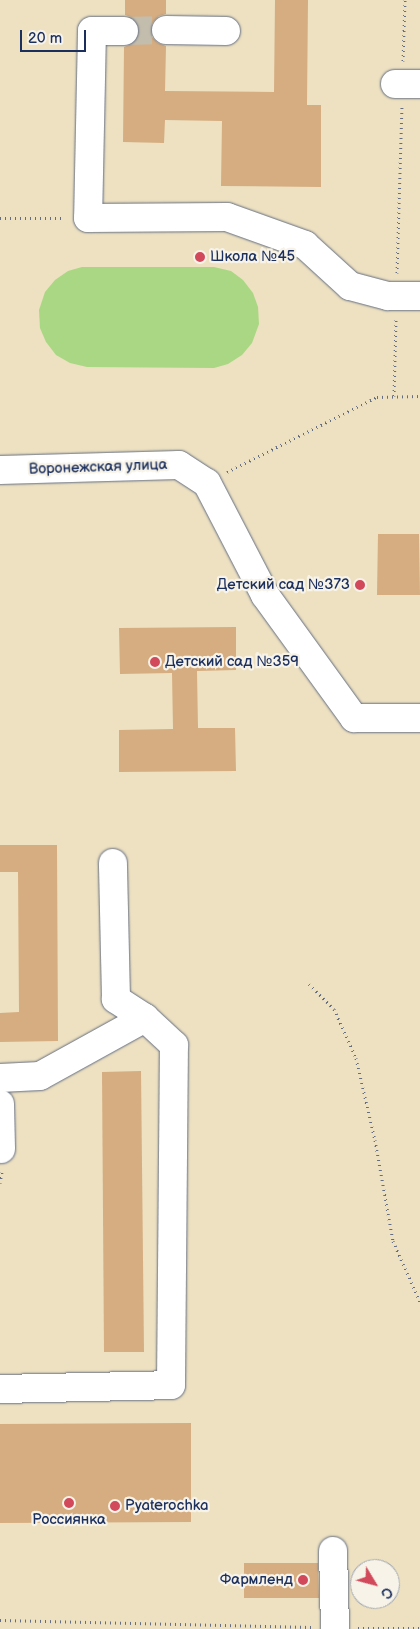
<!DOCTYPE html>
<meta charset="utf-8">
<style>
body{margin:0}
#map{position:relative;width:420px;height:1629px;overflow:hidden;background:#ede1c1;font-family:"Balsamiq Sans",sans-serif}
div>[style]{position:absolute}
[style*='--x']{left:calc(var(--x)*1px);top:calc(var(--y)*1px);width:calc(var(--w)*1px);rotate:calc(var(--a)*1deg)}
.green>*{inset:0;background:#aad783}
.building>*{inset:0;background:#d5ad80}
.minor-tunnel>*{height:28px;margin-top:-14px;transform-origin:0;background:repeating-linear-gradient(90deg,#c3bdad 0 28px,transparent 0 42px)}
.path>*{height:3px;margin-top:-1.5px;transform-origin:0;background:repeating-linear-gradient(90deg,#646d81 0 1px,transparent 0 5px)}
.roads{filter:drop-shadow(0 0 1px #646d81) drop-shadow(0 0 1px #646d81)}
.minor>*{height:28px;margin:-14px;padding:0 14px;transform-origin:14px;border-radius:14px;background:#fff}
.dots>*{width:14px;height:14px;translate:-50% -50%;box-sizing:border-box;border:2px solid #f7f3e8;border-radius:50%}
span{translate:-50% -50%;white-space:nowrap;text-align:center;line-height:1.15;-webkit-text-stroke:4.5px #f7f3e8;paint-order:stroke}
.poi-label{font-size:15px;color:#1b2f5e}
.left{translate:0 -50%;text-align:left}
.right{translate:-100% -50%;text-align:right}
.street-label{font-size:15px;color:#1b2f5e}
.north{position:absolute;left:350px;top:1559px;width:50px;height:50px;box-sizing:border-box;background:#f7f3e8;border:1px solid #9fa5b1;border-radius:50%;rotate:127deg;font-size:14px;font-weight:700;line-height:20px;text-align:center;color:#1b2f5e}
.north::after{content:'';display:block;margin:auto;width:18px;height:22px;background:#d1495b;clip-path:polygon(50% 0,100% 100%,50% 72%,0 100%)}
.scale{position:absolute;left:20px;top:30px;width:66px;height:22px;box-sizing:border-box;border:2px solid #1b2f5e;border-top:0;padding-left:6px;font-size:15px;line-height:18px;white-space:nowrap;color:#1b2f5e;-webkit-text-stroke:4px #f7f3e8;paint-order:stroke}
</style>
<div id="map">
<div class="green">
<div style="clip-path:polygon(82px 267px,214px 267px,231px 271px,243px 280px,253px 293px,258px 307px,259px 324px,252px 343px,242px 355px,228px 364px,214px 368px,87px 367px,70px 363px,56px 355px,46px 342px,40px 328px,39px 310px,45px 292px,55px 280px,68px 271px)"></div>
</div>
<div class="building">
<div style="clip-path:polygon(125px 0,166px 0,166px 14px,159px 16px,153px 22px,150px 30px,152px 37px,158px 43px,166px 46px,165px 91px,274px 92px,275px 0,308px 0,307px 105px,321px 105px,321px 187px,221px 186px,222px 121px,165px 120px,164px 143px,123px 142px,124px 47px,132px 44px,138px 38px,140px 31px,137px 23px,131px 17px,125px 15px)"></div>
<div style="clip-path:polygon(378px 534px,419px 534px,420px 595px,377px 595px)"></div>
<div style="clip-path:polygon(236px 627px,236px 670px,197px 671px,198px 728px,235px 728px,236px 771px,119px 772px,119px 730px,173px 729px,172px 673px,120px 674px,119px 628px)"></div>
<div style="clip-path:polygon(0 845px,57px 845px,58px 1041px,0 1042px,0 1013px,19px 1012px,18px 872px,0 872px)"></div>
<div style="clip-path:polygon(141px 1071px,144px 1352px,104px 1352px,102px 1072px)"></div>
<div style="clip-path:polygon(191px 1423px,191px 1522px,0 1523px,0 1424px)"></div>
<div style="clip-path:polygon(244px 1563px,318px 1563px,319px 1598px,244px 1598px)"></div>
</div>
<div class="minor-tunnel">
<div style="--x:124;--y:31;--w:42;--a:-1.4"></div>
</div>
<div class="path">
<div style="--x:403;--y:61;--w:61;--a:-88.1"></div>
<div style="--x:0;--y:218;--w:65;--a:0"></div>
<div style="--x:397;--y:273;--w:166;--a:-88.3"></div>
<div style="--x:394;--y:396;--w:77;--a:-88.5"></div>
<div style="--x:227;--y:472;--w:168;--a:-26.6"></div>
<div style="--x:377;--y:397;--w:43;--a:-1.3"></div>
<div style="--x:309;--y:984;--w:35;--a:45"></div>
<div style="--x:334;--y:1009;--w:54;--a:65.8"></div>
<div style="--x:356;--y:1058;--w:84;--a:77"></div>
<div style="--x:375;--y:1140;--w:103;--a:79.9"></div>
<div style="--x:393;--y:1241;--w:67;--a:66.1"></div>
<div style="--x:0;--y:1183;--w:11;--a:-80"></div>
<div style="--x:0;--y:1620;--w:312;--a:1.3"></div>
<div style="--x:358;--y:1628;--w:62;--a:0"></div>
</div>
<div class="roads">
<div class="minor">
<div style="--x:166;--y:30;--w:60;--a:1"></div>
<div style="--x:124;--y:31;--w:32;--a:180"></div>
<div style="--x:92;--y:31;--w:187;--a:91.2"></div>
<div style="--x:88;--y:218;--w:139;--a:-0.4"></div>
<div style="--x:227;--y:217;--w:83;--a:19.7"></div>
<div style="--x:305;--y:245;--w:61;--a:42.3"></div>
<div style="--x:350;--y:286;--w:39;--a:15"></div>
<div style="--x:388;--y:296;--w:32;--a:0"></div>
<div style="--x:395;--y:84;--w:25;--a:0"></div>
<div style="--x:0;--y:470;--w:179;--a:-1.6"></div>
<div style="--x:179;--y:465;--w:33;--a:33"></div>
<div style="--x:207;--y:483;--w:126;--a:62.6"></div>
<div style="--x:265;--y:595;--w:152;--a:54.1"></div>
<div style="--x:354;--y:718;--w:66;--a:0"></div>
<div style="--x:0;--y:1078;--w:40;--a:-2.9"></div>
<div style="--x:40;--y:1076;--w:120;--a:-28.9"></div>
<div style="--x:145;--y:1018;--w:35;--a:-147"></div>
<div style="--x:116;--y:999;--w:136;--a:-91.3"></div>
<div style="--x:0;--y:1104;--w:45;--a:88.7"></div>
<div style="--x:0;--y:1389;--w:171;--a:-1.3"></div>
<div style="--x:171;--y:1385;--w:340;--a:-89.5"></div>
<div style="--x:174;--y:1045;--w:40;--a:-137"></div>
<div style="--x:333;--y:1551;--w:78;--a:88.5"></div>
</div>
</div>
<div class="dots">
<div style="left:200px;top:257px;background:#d1495b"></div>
<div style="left:360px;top:585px;background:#d1495b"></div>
<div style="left:155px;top:662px;background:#d1495b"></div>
<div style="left:69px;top:1503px;background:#d1495b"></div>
<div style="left:115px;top:1506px;background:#d1495b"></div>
<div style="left:303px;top:1580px;background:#d1495b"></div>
</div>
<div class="poi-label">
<span class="left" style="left:210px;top:257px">Школа №45</span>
<span class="right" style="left:350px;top:585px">Детский сад №373</span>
<span class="left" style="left:165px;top:662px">Детский сад №359</span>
<span class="left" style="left:125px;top:1506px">Pyaterochka</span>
<span style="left:69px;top:1520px">Россиянка</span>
<span class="right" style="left:293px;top:1580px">Фармленд</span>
</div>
<div class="street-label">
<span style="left:98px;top:467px;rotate:-2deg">Воронежская улица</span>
</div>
<div class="north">С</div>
<div class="scale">20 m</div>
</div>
